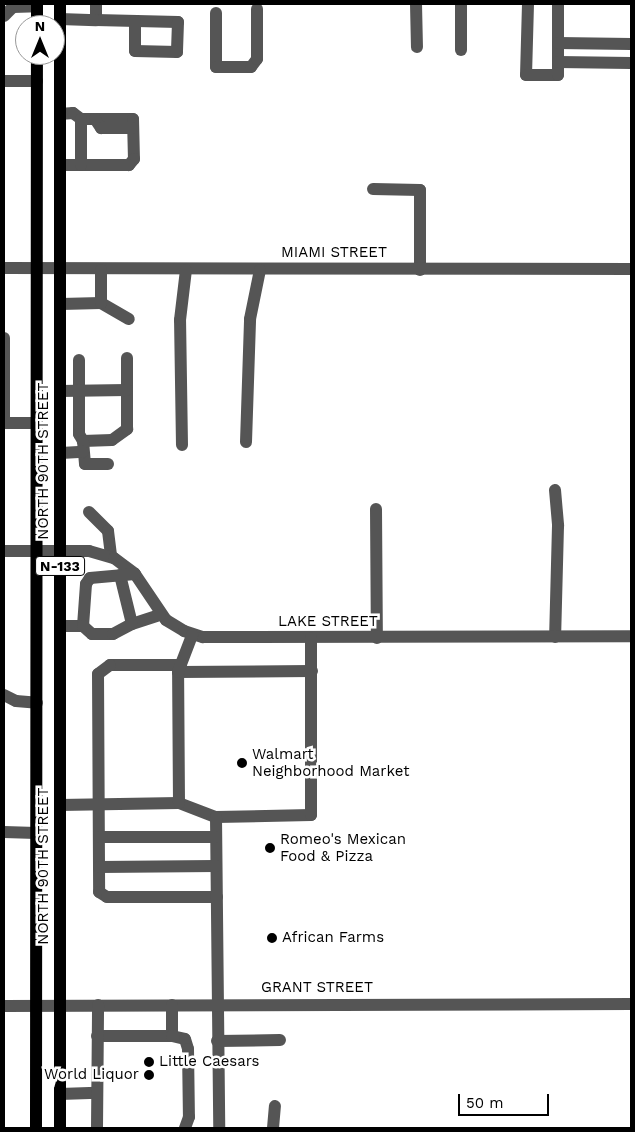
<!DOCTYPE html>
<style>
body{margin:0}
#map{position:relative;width:635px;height:1132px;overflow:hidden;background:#fff;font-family:"Work Sans",sans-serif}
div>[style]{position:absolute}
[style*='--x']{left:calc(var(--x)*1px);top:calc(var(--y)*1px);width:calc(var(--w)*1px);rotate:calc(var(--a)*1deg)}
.minor>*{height:12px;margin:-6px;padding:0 6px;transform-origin:6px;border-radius:6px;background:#555}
.major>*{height:12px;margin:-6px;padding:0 6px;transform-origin:6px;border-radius:6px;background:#000}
.dots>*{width:14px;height:14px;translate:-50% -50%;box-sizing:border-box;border:2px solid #fff;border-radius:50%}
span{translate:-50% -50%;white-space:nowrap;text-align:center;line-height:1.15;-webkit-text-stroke:5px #fff;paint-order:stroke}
.shield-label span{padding:1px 4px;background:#fff;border:1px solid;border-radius:4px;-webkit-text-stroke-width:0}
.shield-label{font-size:14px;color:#000;font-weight:700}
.street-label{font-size:15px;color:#000}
.poi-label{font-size:15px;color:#000}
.left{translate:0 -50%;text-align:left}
.right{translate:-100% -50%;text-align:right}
.frame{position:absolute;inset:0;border:5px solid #000;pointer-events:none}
.north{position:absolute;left:15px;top:15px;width:50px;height:50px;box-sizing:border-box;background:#fff;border:1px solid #999;border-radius:50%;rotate:0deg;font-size:14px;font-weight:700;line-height:20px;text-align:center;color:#000}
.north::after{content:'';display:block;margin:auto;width:18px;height:22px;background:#000;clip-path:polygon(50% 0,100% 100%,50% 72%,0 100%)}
.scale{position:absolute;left:458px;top:1094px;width:91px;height:22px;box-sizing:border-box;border:2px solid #000;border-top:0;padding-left:6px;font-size:15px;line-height:18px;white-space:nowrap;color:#000;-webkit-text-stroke:4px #fff;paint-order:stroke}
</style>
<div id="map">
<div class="minor">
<div style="--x:96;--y:4;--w:16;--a:90"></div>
<div style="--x:96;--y:20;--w:82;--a:1.4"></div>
<div style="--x:178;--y:22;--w:30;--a:92"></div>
<div style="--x:177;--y:52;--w:42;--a:-178.6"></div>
<div style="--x:135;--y:51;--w:30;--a:-90"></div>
<div style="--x:416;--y:4;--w:43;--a:88.7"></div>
<div style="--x:528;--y:4;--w:71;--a:91.6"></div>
<div style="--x:526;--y:75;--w:32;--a:0"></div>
<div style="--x:558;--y:75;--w:71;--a:-90"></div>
<div style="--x:216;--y:13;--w:54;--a:90"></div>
<div style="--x:216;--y:67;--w:35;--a:0"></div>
<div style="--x:251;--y:67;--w:10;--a:-53"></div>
<div style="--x:257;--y:59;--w:50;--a:-90"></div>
<div style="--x:4;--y:16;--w:13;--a:-45"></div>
<div style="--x:13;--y:7;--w:24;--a:-2"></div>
<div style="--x:60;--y:19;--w:36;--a:2"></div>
<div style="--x:558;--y:43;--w:73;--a:0.8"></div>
<div style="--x:461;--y:50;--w:46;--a:-90"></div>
<div style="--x:558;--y:62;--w:73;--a:0.8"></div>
<div style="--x:4;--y:81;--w:33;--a:0"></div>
<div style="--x:60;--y:114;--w:13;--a:-4"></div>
<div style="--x:73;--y:113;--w:10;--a:37"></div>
<div style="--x:81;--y:119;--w:52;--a:0"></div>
<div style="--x:133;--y:119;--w:40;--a:88.6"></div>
<div style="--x:134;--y:159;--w:8;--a:130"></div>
<div style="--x:129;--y:165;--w:69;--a:180"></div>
<div style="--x:95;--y:119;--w:11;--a:56"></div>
<div style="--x:101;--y:128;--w:32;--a:0"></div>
<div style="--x:81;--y:165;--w:46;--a:-90"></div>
<div style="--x:373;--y:189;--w:47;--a:1.2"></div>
<div style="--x:420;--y:190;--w:80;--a:90"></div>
<div style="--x:4;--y:268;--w:627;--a:0.09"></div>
<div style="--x:101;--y:303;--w:32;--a:30"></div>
<div style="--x:61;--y:304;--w:40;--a:-1.4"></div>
<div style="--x:101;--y:303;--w:33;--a:-90"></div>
<div style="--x:4;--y:338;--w:85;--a:90"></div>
<div style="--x:79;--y:360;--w:74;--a:90"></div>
<div style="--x:79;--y:434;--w:8;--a:60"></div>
<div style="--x:83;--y:441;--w:29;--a:-2"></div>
<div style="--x:112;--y:440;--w:19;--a:-36"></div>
<div style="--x:127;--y:429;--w:71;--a:-90"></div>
<div style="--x:60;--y:391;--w:67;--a:-0.9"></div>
<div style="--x:5;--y:423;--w:31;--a:0"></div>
<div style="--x:83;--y:441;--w:23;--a:85"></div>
<div style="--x:85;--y:464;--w:23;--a:0"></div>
<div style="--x:246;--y:442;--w:123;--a:-88.1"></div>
<div style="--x:250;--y:319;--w:50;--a:-78.5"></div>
<div style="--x:182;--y:445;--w:125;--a:-90.9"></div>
<div style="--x:180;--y:320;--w:50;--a:-83.2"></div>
<div style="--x:61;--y:453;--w:22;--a:-3"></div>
<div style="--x:555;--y:490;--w:36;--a:85"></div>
<div style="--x:558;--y:526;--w:111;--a:91.5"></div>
<div style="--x:376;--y:509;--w:129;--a:89.6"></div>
<div style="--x:89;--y:512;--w:27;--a:45"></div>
<div style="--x:108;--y:531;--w:25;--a:83"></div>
<div style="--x:4;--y:551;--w:85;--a:0"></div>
<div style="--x:89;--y:551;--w:26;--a:16"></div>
<div style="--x:114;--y:558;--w:26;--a:37"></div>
<div style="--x:135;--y:574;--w:55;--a:56"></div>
<div style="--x:166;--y:620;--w:21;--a:31"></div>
<div style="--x:184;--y:631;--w:20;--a:18"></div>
<div style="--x:203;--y:637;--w:428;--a:-0.1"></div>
<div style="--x:120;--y:575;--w:50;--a:76.2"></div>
<div style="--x:132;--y:624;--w:29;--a:-18"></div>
<div style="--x:60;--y:626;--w:23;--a:0"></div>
<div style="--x:83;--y:626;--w:42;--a:-85.9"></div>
<div style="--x:86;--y:584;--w:7;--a:-56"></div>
<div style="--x:90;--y:578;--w:45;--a:-5.1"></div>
<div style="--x:83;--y:626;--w:12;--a:42"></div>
<div style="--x:92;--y:634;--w:21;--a:0"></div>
<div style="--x:113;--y:634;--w:21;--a:-28"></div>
<div style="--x:181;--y:665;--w:71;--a:180"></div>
<div style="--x:110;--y:665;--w:15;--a:143"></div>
<div style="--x:98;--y:674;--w:218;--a:89.7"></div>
<div style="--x:99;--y:892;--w:9;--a:32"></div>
<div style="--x:107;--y:897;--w:110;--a:0"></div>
<div style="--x:178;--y:672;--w:134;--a:-0.4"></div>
<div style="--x:4;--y:695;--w:13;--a:27"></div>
<div style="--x:16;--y:701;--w:21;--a:5"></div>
<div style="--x:179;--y:803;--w:40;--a:21"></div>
<div style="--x:216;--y:817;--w:95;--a:-1.2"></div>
<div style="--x:311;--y:815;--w:177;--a:-90"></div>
<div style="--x:60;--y:805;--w:119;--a:-1"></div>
<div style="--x:179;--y:803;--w:131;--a:-90.4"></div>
<div style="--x:178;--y:672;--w:40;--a:-69"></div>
<div style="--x:216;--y:817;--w:311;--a:89.4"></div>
<div style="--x:4;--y:832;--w:32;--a:2"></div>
<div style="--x:99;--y:837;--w:117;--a:0"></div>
<div style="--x:99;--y:867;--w:117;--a:-0.5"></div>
<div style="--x:4;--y:1006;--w:627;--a:-0.18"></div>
<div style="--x:97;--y:1036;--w:75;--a:0"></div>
<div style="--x:172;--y:1036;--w:31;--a:-90"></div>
<div style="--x:172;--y:1036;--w:13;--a:13"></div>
<div style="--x:185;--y:1039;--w:10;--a:73"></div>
<div style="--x:188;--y:1049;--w:68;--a:89.2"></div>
<div style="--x:189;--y:1117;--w:12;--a:110"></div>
<div style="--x:217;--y:1041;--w:63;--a:-0.9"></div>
<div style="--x:60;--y:1094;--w:37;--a:-2"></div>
<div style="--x:97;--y:1128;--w:123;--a:-89.5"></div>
<div style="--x:273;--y:1128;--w:22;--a:-85"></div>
</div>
<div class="major">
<div style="--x:37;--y:25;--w:21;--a:-90"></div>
<div style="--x:36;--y:1128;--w:1073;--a:-89.95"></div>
<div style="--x:60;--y:1128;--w:1124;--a:-90"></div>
</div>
<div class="dots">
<div style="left:242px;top:763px;background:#000"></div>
<div style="left:270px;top:848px;background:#000"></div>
<div style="left:272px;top:938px;background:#000"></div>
<div style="left:149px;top:1062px;background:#000"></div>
<div style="left:149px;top:1075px;background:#000"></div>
</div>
<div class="shield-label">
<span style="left:60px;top:566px">N-133</span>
</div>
<div class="street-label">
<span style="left:334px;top:253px">MIAMI STREET</span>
<span style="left:44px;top:461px;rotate:-90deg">NORTH 90TH STREET</span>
<span style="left:328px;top:622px">LAKE STREET</span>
<span style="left:44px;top:866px;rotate:-90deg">NORTH 90TH STREET</span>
<span style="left:317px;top:988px">GRANT STREET</span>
</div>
<div class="poi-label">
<span class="left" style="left:252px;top:763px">Walmart<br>Neighborhood Market</span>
<span class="left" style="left:280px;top:848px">Romeo's Mexican<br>Food &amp; Pizza</span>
<span class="left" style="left:282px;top:938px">African Farms</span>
<span class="left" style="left:159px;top:1062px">Little Caesars</span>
<span class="right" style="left:139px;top:1075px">World Liquor</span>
</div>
<div class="frame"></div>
<div class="north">N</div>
<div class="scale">50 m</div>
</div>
